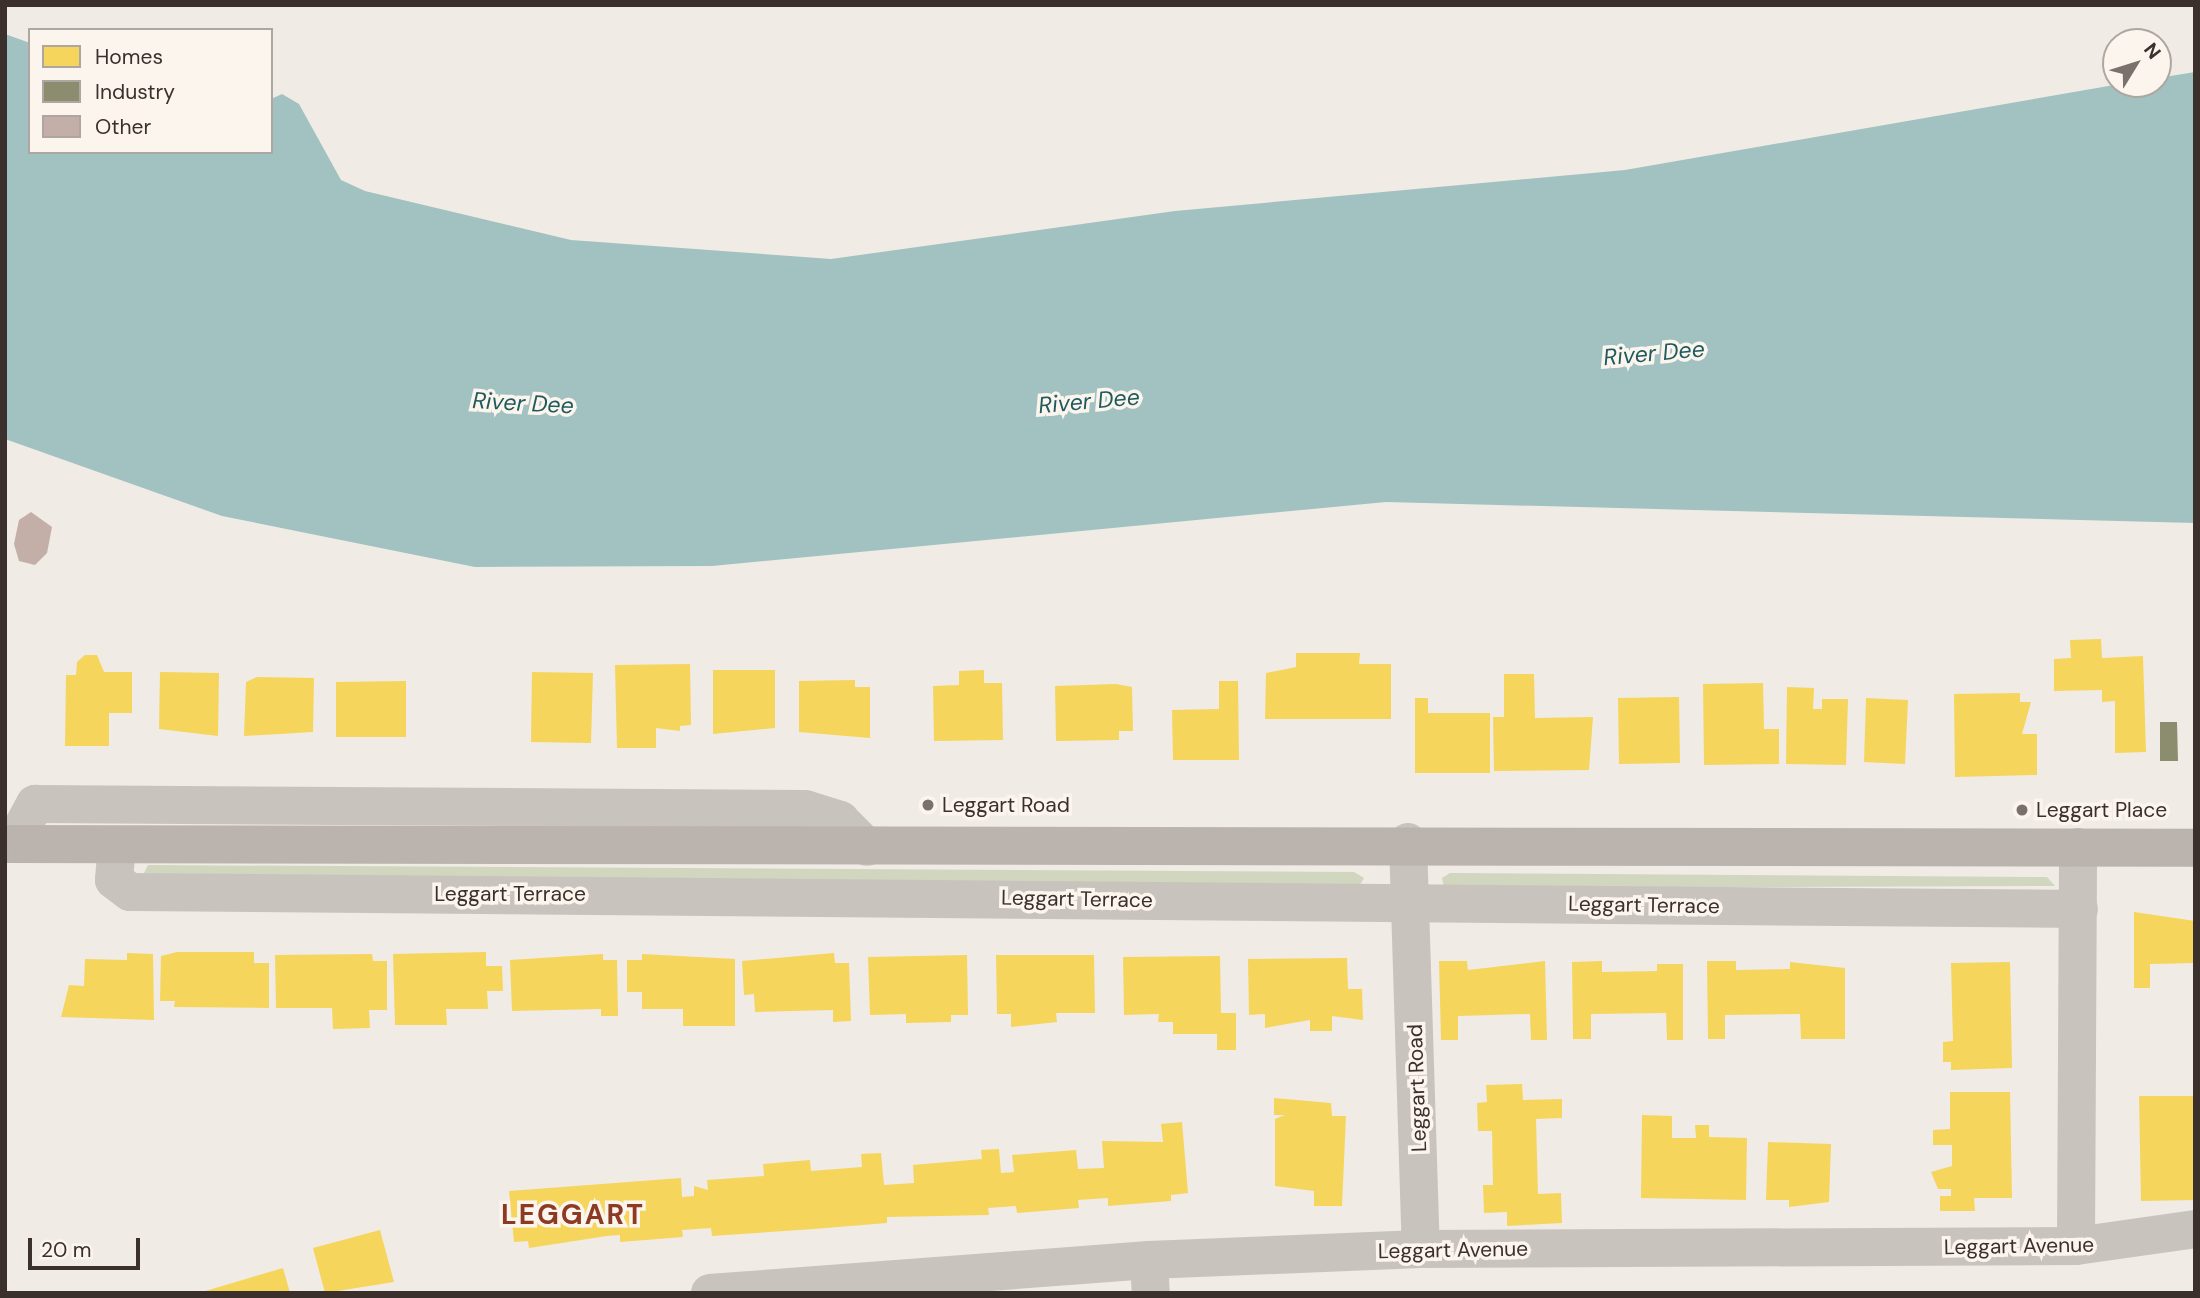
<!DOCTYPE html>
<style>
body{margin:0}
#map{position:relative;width:2200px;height:1298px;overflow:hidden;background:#f0ebe5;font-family:"DM Sans",sans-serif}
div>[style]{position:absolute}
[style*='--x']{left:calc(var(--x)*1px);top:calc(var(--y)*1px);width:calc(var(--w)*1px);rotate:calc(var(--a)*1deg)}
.green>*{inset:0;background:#d1d6bf}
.water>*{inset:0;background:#a1c2c1}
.homes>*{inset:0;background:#f6d55c}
.industry>*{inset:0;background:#8c8c6e}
.building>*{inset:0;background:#c3afa7}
.street>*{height:38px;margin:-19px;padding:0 19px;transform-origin:19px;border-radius:19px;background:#c9c3be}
.secondary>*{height:38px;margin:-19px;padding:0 19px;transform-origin:19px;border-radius:19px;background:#bab3ae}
.dots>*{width:19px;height:19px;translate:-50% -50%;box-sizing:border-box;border:4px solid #fbf5ee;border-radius:50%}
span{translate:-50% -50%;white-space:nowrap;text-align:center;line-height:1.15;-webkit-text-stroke:7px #fbf5ee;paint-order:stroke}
.poi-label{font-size:21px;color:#3b302b}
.left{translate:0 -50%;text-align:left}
.street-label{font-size:21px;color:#3b302b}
.water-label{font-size:23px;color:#1f5a5e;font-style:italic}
.district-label{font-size:28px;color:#8c3b22;font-weight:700;letter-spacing:2px}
.frame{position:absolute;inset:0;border:7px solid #3b302b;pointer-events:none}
.legend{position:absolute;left:28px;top:28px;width:245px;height:126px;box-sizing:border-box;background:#fbf5ee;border:2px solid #aea6a0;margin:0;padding:9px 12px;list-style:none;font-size:21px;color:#3b302b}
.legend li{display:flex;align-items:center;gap:14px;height:35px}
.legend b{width:35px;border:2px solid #aea6a0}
.north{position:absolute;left:2102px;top:28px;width:70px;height:70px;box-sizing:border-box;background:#fbf5ee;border:2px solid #aea6a0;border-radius:50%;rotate:52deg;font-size:19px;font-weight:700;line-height:28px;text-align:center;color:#3b302b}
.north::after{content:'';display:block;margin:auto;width:24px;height:32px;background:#7a716c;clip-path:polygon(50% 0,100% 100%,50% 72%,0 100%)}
.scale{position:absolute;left:28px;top:1238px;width:112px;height:32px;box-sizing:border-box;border:4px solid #3b302b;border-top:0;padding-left:9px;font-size:21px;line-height:24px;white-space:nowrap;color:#3b302b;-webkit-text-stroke:5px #fbf5ee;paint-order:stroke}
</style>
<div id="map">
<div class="green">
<div style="clip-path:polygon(148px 865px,1354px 872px,1364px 878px,1360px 885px,143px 875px)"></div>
<div style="clip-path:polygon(1450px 873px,2047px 877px,2055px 886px,1444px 888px,1442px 878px)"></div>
</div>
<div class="water">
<div style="clip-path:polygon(5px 34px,30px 43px,30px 152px,271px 152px,271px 99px,282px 94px,299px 104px,341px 180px,365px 191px,571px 240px,831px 259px,1175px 211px,1625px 170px,2120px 84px,2158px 84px,2158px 78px,2195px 72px,2195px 523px,1386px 502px,712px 566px,475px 567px,222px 516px,5px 439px)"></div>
</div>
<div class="homes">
<div style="clip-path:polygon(2101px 639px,2102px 658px,2143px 656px,2146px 752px,2115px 753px,2115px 701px,2102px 702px,2102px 690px,2054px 691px,2054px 659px,2071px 658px,2070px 640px)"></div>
<div style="clip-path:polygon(1296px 653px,1360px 653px,1359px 664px,1391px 664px,1391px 719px,1265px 719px,1266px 673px,1296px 667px)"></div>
<div style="clip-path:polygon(85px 655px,97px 655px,104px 672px,132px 672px,132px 713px,109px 713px,109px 746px,65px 746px,66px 675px,76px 675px,77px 662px)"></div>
<div style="clip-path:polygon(690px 664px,691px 725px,680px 726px,680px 731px,656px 728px,656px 748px,617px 748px,615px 665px)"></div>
<div style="clip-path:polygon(713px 670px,775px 670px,775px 728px,713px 734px)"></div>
<div style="clip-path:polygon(984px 670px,984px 683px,1002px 683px,1003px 740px,934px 741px,933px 686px,959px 685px,959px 671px)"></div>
<div style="clip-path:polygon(160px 672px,219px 673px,218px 736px,159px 729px)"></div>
<div style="clip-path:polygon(532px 672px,593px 673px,591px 743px,531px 742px)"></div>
<div style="clip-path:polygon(1504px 674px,1534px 674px,1535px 718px,1593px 717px,1589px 770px,1494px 771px,1493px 717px,1504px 717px)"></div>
<div style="clip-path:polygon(257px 677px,314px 678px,313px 732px,244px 736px,246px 682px)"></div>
<div style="clip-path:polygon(855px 680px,855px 687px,870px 687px,870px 738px,799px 732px,799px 681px)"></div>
<div style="clip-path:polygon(406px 681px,406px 737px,336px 737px,336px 682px)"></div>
<div style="clip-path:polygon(1219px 681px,1238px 681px,1239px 760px,1173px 760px,1172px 710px,1219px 709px)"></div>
<div style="clip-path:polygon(1763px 683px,1764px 729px,1779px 729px,1779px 764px,1704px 765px,1703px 684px)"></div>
<div style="clip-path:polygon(1116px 684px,1132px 687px,1133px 731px,1119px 731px,1119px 740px,1056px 741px,1055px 686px)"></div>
<div style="clip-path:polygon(1787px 687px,1814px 688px,1813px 709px,1822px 709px,1822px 699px,1848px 699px,1846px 765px,1786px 764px)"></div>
<div style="clip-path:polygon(2020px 693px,2020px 702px,2031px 702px,2022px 734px,2037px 734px,2037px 775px,1955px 777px,1954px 694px)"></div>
<div style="clip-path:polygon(1679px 697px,1680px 763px,1619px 764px,1618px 698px)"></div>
<div style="clip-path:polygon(1415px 698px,1428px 698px,1428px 713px,1490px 713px,1490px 773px,1415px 773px)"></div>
<div style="clip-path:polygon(1866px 698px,1908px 700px,1905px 764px,1864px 762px)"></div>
<div style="clip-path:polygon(2134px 912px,2195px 921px,2195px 963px,2150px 964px,2150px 988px,2134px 988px)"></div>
<div style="clip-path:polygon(177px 952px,254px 952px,254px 963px,269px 963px,269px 1008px,174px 1007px,175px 1001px,160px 1001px,161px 956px)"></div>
<div style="clip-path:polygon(486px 952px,486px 966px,502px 966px,503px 991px,487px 991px,488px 1009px,446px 1009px,447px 1025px,395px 1025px,393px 954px)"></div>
<div style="clip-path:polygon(127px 953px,153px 954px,154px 1020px,61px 1017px,69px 985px,84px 986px,85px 959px,127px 960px)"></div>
<div style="clip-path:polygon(834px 953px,835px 963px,849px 963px,851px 1021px,833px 1022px,833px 1010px,755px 1012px,754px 994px,744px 995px,742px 961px)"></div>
<div style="clip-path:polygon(372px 954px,373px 961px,387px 961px,387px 1010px,369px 1010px,370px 1028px,333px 1029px,332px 1008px,276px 1008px,275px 955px)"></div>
<div style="clip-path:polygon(603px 954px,603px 960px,617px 960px,618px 1016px,601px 1016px,601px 1009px,512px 1011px,510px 960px)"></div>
<div style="clip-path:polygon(642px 954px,735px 959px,735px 1026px,683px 1026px,683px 1009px,642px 1009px,642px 992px,627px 992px,627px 960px,642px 960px)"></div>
<div style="clip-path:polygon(967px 955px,968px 1015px,951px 1015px,951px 1022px,906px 1023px,906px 1014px,870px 1015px,868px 957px)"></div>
<div style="clip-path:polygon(996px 955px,1094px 955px,1095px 1013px,1056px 1013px,1057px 1022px,1011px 1027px,1011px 1014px,997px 1014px)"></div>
<div style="clip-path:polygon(1220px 956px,1221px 1013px,1236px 1013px,1236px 1050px,1217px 1050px,1217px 1034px,1173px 1034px,1173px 1022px,1158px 1022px,1159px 1014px,1124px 1015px,1123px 957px)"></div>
<div style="clip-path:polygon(1347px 958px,1348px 989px,1362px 989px,1363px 1020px,1332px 1016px,1332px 1031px,1310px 1031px,1310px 1020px,1265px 1028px,1265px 1014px,1249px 1015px,1248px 959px)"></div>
<div style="clip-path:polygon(1439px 961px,1467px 961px,1468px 970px,1545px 961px,1547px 1040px,1531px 1040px,1530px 1014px,1458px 1016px,1458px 1040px,1441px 1040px)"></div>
<div style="clip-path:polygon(1602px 961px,1602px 972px,1657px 971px,1657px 964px,1683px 964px,1683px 1040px,1667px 1040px,1666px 1013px,1591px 1014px,1591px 1039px,1573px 1039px,1572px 962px)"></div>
<div style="clip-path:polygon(1707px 961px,1736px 961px,1736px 970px,1790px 969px,1790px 962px,1845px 968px,1845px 1039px,1801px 1039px,1800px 1014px,1725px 1015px,1725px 1039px,1708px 1039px)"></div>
<div style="clip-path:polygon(2010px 962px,2012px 1068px,1951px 1070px,1951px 1062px,1943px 1062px,1943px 1042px,1953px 1041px,1951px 963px)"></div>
<div style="clip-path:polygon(1522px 1084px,1523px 1100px,1562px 1099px,1562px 1118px,1536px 1119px,1538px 1194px,1561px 1193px,1562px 1223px,1507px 1226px,1507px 1212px,1484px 1213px,1483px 1185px,1493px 1185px,1492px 1131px,1478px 1131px,1477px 1103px,1487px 1102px,1486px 1085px)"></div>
<div style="clip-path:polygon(1950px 1092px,2010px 1092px,2012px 1198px,1974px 1198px,1975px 1211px,1940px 1211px,1940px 1196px,1951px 1196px,1951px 1189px,1938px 1189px,1931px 1172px,1952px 1166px,1952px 1145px,1933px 1145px,1933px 1130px,1950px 1129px)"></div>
<div style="clip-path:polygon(2139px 1096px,2195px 1096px,2195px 1200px,2141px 1201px)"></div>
<div style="clip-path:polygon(1274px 1098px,1331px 1103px,1332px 1116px,1346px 1116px,1342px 1206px,1314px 1206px,1314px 1191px,1275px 1186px,1275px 1119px,1285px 1115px,1274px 1115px)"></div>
<div style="clip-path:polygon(1642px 1115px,1672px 1116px,1672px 1138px,1696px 1138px,1695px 1125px,1709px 1125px,1709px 1137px,1747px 1138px,1746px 1200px,1641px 1198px)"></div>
<div style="clip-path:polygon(1182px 1122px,1188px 1193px,1171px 1195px,1171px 1201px,1108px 1206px,1108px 1198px,1078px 1200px,1079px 1208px,1017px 1213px,1016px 1206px,988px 1208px,989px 1215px,887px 1217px,887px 1223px,814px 1229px,712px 1236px,711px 1228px,682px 1230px,683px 1237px,620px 1242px,620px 1235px,607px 1236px,529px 1248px,528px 1241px,514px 1242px,509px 1191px,681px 1178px,682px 1197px,694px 1196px,694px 1186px,708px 1190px,707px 1180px,764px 1176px,763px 1164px,810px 1160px,811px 1171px,862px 1167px,861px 1154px,881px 1153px,884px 1185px,914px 1183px,913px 1165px,982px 1159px,981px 1150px,999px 1149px,1001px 1173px,1014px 1172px,1012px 1155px,1076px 1150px,1078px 1169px,1104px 1168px,1102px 1141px,1163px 1142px,1161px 1124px)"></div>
<div style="clip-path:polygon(1768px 1142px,1831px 1144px,1829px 1202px,1789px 1207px,1789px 1200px,1766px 1200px)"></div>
<div style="clip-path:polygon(380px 1230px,394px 1282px,325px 1293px,313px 1248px)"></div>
<div style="clip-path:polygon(283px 1268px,290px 1293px,202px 1293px,202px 1292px)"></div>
</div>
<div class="industry">
<div style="clip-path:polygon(2160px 722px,2177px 722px,2178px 761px,2160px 761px)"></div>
</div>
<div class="building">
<div style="clip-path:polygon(31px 512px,52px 527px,47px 553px,35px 565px,19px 561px,14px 544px,19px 520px)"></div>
</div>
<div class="street">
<div style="--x:1408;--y:842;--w:407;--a:88.2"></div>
<div style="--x:13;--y:844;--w:46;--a:-61.2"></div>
<div style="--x:35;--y:804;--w:770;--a:0.37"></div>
<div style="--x:805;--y:809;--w:37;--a:17"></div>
<div style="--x:840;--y:820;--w:38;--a:45"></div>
<div style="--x:117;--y:845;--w:35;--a:95"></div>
<div style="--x:114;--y:880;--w:20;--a:37"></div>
<div style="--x:130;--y:892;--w:1949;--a:0.5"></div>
<div style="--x:2076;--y:1246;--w:399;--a:-89.7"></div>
<div style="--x:1149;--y:1260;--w:33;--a:87"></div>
<div style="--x:710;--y:1293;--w:440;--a:-4.3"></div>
<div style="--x:1149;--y:1260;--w:272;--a:-2.3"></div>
<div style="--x:1421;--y:1249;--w:655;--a:-0.26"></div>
<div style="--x:2076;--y:1246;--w:120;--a:-8.1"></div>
</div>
<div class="secondary">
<div style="--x:5;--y:844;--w:2190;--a:0.1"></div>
</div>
<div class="dots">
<div style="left:928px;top:805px;background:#7a716c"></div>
<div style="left:2022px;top:810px;background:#7a716c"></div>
</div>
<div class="poi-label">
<span class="left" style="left:942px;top:805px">Leggart Road</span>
<span class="left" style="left:2036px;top:810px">Leggart Place</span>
</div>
<div class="street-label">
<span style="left:510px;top:894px">Leggart Terrace</span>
<span style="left:1077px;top:899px;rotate:1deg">Leggart Terrace</span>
<span style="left:1644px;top:905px;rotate:1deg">Leggart Terrace</span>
<span style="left:1417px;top:1088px;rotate:-92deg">Leggart Road</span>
<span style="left:2019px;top:1246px;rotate:-1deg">Leggart Avenue</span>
<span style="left:1453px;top:1250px;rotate:-1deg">Leggart Avenue</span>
</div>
<div class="water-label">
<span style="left:1654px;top:353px;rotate:-5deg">River Dee</span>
<span style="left:1089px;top:401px;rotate:-5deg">River Dee</span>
<span style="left:523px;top:403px;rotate:3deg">River Dee</span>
</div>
<div class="district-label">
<span style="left:573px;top:1215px">LEGGART</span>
</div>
<div class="frame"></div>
<ul class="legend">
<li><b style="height:19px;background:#f6d55c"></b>Homes</li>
<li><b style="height:19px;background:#8c8c6e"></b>Industry</li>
<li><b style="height:19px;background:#c3afa7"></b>Other</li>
</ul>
<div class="north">N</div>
<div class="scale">20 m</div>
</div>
